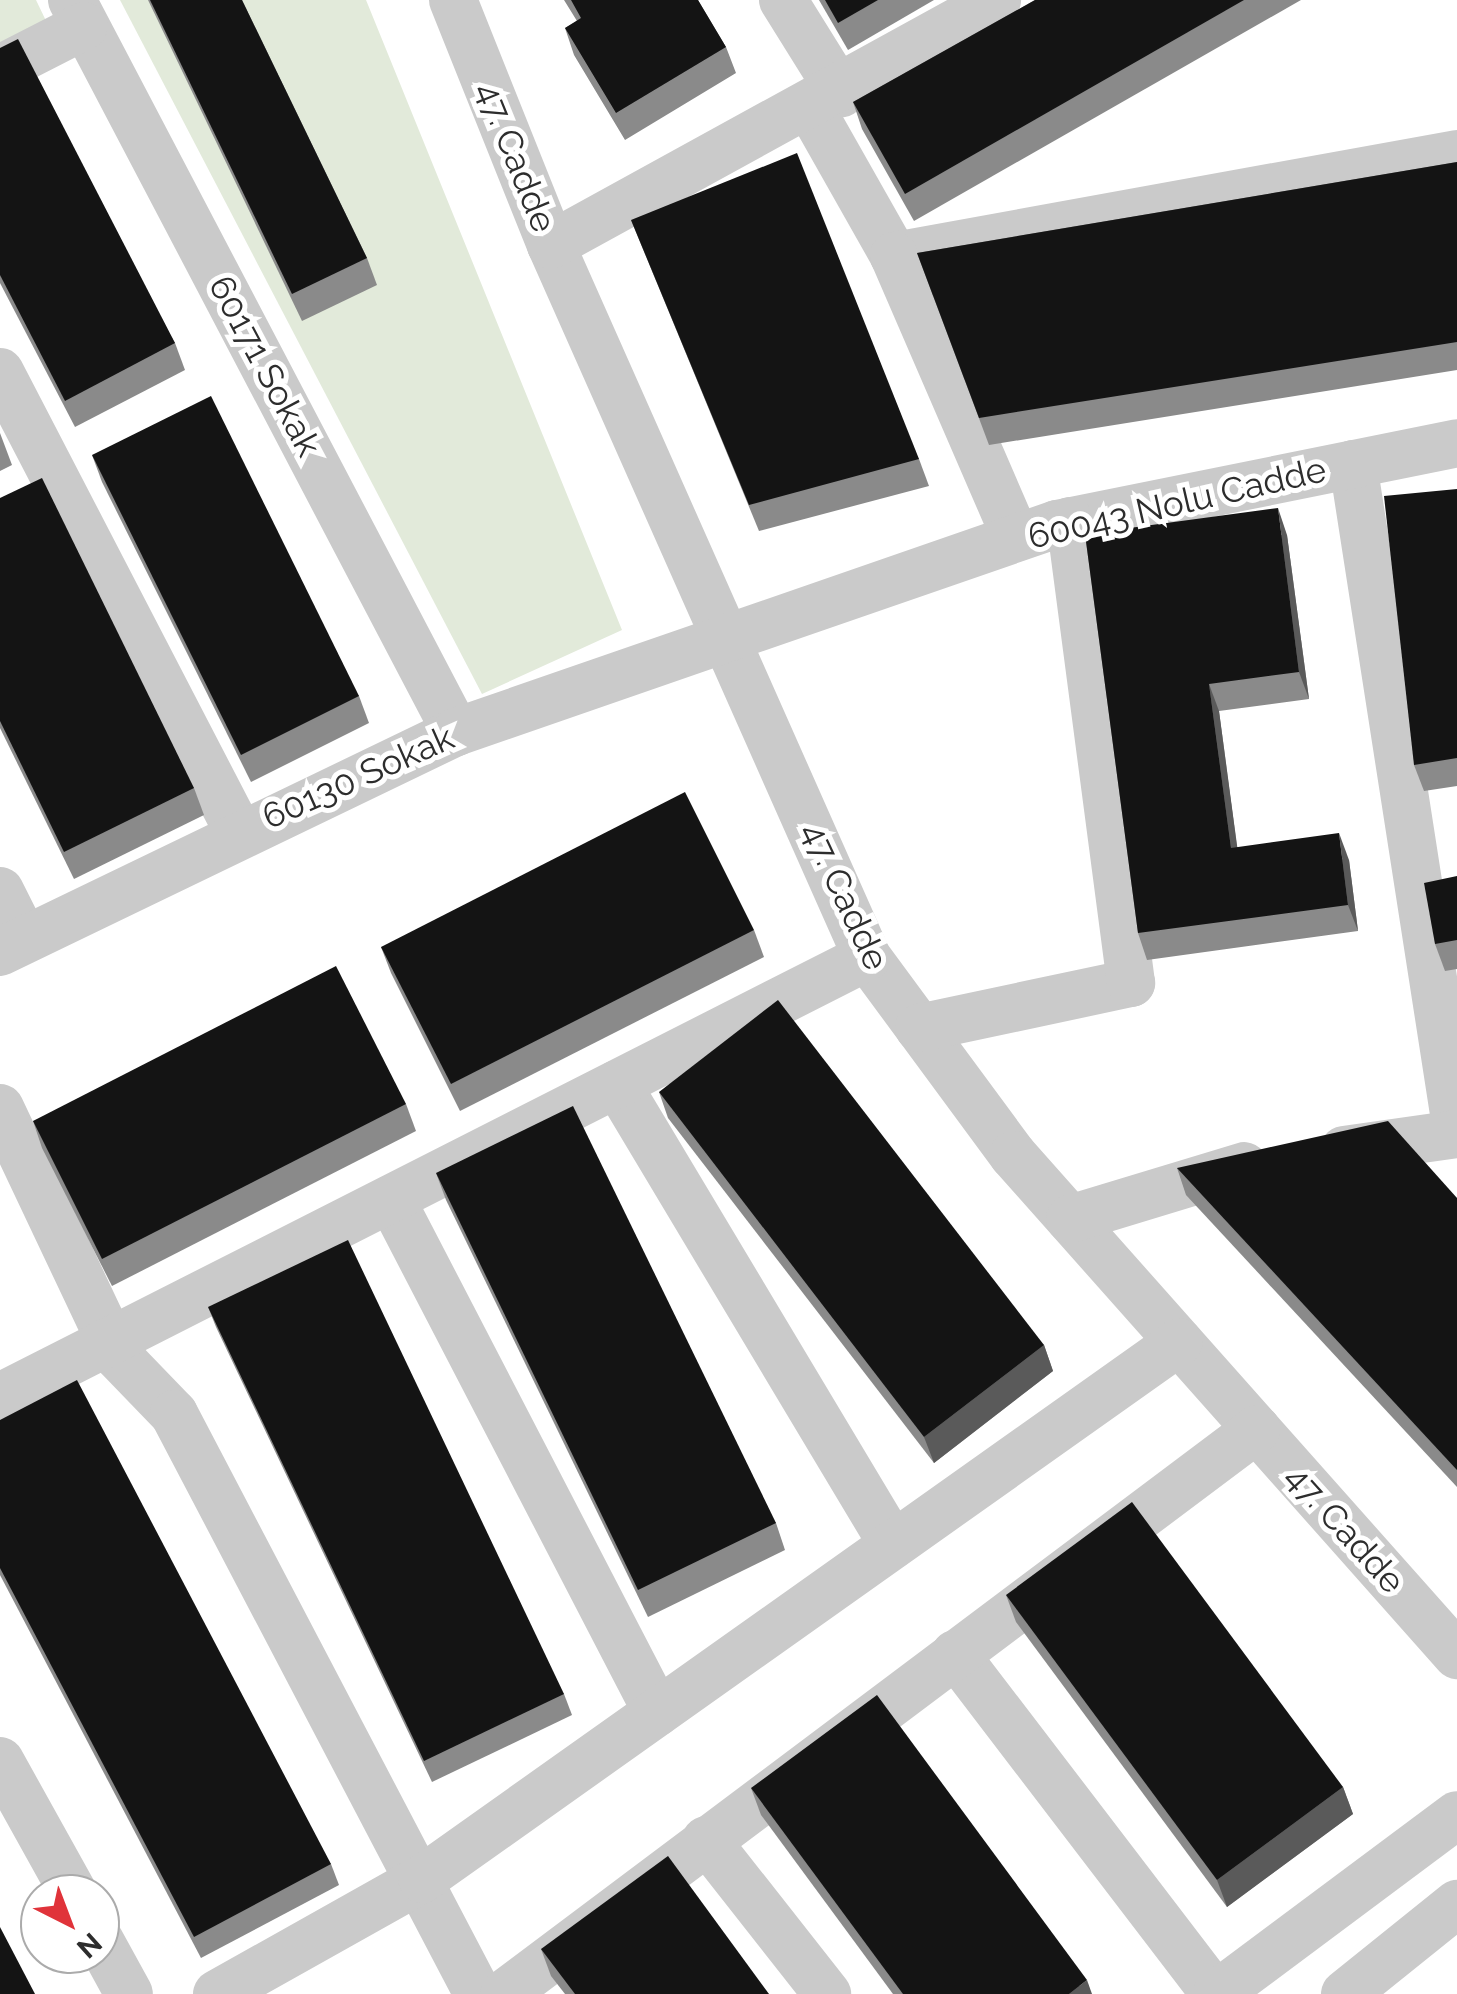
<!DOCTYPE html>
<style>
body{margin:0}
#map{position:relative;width:1457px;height:1994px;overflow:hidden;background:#fff;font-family:Raleway,sans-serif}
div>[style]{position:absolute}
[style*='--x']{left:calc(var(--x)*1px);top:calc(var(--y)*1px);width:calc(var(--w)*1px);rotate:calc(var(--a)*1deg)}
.green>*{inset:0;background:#e2eada}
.minor>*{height:48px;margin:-24px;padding:0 24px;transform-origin:24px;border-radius:24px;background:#cacaca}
.wall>*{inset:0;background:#8a8a8a}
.shaded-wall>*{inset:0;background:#5a5a5a}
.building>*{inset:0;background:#141414}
span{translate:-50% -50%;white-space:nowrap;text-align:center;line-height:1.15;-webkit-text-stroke:10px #fff;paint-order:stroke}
.street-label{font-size:35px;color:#2d2d2d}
.north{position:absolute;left:20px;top:1874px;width:100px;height:100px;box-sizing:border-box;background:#fff;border:2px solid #ababab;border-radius:50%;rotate:138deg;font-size:28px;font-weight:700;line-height:40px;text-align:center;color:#2d2d2d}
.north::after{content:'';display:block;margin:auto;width:35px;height:45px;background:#e0333a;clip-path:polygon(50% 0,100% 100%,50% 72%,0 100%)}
</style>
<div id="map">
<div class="green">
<div style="clip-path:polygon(0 0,36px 0,48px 25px,0 48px)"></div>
<div style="clip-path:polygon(120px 0,366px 0,622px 630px,482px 694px)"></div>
</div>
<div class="minor">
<div style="--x:72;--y:0;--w:827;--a:62.32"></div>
<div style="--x:453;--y:0;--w:264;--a:68.2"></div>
<div style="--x:551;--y:245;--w:779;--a:66.07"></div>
<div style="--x:867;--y:957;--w:246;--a:53.6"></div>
<div style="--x:1013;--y:1155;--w:669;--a:48.39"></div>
<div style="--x:783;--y:0;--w:110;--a:58.1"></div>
<div style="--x:0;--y:69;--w:94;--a:-27.1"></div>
<div style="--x:811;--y:109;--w:169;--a:60.5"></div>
<div style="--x:894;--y:256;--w:572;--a:-10.27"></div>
<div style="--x:551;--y:245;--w:509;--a:-28.78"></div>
<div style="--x:894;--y:256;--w:307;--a:66.6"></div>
<div style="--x:0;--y:372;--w:517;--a:62.59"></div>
<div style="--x:1353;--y:464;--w:677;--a:81.16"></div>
<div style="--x:0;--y:891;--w:51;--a:63.4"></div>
<div style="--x:0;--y:952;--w:506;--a:-25.76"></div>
<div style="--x:456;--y:732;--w:636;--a:-19.09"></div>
<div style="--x:1057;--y:524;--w:408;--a:-11.4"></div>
<div style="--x:919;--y:1028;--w:217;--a:-12"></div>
<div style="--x:1131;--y:983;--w:466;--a:-97.5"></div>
<div style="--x:617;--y:1084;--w:537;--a:59.09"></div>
<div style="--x:0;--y:1108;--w:273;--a:64.7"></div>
<div style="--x:117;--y:1355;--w:82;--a:46"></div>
<div style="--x:174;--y:1414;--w:655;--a:62.34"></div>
<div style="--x:1344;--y:1150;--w:114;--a:-8.1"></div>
<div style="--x:391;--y:1199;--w:578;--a:62.59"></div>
<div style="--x:1070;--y:1219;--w:182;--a:-16.9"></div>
<div style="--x:0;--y:1397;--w:972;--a:-26.91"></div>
<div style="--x:955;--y:1654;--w:428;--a:52.6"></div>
<div style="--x:0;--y:1761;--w:152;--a:60.9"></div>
<div style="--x:706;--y:1840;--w:196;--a:51.8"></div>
<div style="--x:100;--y:1941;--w:60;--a:61.3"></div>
<div style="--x:217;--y:1994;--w:235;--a:-29.3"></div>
<div style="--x:422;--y:1879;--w:928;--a:-35.35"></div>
<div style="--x:504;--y:1994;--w:941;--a:-36.88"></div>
<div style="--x:1217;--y:1994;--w:299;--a:-36.7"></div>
<div style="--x:1345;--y:1994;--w:144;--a:-38.8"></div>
</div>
<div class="wall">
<div style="clip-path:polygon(148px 0,242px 0,367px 258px,377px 285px,302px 321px)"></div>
<div style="clip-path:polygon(564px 0,698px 0,726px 47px,736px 73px,625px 140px,574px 55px,565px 28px,577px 21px)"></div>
<div style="clip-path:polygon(819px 0,934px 0,848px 50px)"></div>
<div style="clip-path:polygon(1035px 0,1301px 0,914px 221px,862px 129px,853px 102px)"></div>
<div style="clip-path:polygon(0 48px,175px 343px,185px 370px,75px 427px,0 283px)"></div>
<div style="clip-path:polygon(1457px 162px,1457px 370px,989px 445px,917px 253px)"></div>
<div style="clip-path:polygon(631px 220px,919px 459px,929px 486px,759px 531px)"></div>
<div style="clip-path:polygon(0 433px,12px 465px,0 471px)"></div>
<div style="clip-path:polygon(92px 455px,359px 696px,369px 723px,251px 782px,102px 482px)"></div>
<div style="clip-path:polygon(1457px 489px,1457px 786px,1424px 791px,1414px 765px)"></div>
<div style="clip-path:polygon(0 498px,194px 788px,204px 815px,74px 879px,0 728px)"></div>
<div style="clip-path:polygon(1085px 534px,1287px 535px,1309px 699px,1219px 711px,1237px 847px,1349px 860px,1358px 931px,1147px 960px,1138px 933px)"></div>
<div style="clip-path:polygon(1457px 876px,1457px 969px,1445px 971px,1435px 944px)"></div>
<div style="clip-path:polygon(754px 930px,764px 957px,460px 1111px,391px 973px,381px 947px)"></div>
<div style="clip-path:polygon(659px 1092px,1044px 1345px,1053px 1371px,934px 1463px,668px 1118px)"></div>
<div style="clip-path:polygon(406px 1104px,416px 1131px,112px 1286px,42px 1148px,33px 1121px)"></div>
<div style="clip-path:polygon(1177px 1168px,1457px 1198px,1457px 1487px,1186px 1195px)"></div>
<div style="clip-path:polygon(436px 1173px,776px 1523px,785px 1550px,648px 1617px,446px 1200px)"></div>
<div style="clip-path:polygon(208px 1307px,564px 1694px,572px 1715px,432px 1782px,216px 1327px)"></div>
<div style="clip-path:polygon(0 1420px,331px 1864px,339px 1885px,201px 1958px,0 1575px)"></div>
<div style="clip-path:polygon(1006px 1595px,1343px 1787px,1353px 1814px,1227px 1907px,1016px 1622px)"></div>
<div style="clip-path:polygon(751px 1788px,1092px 1994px,893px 1994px,761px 1815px)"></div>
<div style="clip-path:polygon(541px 1949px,769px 1994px,565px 1994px,551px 1976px)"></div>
</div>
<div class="shaded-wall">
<div style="clip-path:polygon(1278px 508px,1287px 535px,1309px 699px,1299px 672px)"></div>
<div style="clip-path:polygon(1209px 684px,1219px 711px,1241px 875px,1231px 848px)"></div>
<div style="clip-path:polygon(1339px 833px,1349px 860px,1358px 931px,1348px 905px)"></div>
<div style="clip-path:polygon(1044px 1345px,1053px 1371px,934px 1463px,924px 1437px)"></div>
<div style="clip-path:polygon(1343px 1787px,1353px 1814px,1227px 1907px,1217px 1880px)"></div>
<div style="clip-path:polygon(1087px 1980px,1092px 1994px,1069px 1994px)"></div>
</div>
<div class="building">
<div style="clip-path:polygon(150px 0,242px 0,367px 258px,292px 294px)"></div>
<div style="clip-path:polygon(571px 0,698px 0,726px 47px,616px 113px,565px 28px,581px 18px)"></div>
<div style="clip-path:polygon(825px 0,878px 0,838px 23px)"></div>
<div style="clip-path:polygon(1035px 0,1244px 0,905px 194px,853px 102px)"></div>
<div style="clip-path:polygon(18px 39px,175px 343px,65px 401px,0 275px,0 48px)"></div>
<div style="clip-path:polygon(797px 153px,919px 459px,749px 505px,631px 220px)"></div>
<div style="clip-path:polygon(1457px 162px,1457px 342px,979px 418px,917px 253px)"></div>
<div style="clip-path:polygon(211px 396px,359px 696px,241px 755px,92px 455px)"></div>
<div style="clip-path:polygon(42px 478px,194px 788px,64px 852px,0 721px,0 498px)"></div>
<div style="clip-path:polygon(1457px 489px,1457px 758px,1414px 765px,1384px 496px)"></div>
<div style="clip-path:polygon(1278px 508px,1299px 672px,1209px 684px,1231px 848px,1339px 833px,1348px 905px,1138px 933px,1085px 534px)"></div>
<div style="clip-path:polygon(685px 792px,754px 930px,451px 1084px,381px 947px)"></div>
<div style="clip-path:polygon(1457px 876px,1457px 940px,1435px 944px,1424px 883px)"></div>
<div style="clip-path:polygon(336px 966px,406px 1104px,102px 1259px,33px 1121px)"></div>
<div style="clip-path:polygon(778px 1000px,1044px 1345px,924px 1437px,659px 1092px)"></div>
<div style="clip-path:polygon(573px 1106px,776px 1523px,638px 1590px,436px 1173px)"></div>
<div style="clip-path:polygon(1388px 1121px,1457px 1198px,1457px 1470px,1177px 1168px)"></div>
<div style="clip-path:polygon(348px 1240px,564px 1694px,424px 1761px,208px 1307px)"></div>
<div style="clip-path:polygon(77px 1380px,331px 1864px,194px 1937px,0 1568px,0 1420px)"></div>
<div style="clip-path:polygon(1132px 1502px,1343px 1787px,1217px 1880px,1006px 1595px)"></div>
<div style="clip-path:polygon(877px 1695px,1087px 1980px,1069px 1994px,903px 1994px,751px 1788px)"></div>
<div style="clip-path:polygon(668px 1856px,769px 1994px,575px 1994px,541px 1949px)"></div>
<div style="clip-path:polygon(0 1927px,35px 1994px,0 1994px)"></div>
</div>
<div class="street-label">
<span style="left:516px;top:157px;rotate:68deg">47. Cadde</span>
<span style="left:265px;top:366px;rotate:62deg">60171 Sokak</span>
<span style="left:1177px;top:503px;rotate:-13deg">60043 Nolu Cadde</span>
<span style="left:358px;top:777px;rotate:-24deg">60130 Sokak</span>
<span style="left:845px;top:896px;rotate:65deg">47. Cadde</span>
<span style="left:1345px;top:1529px;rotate:48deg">47. Cadde</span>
</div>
<div class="north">N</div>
</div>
